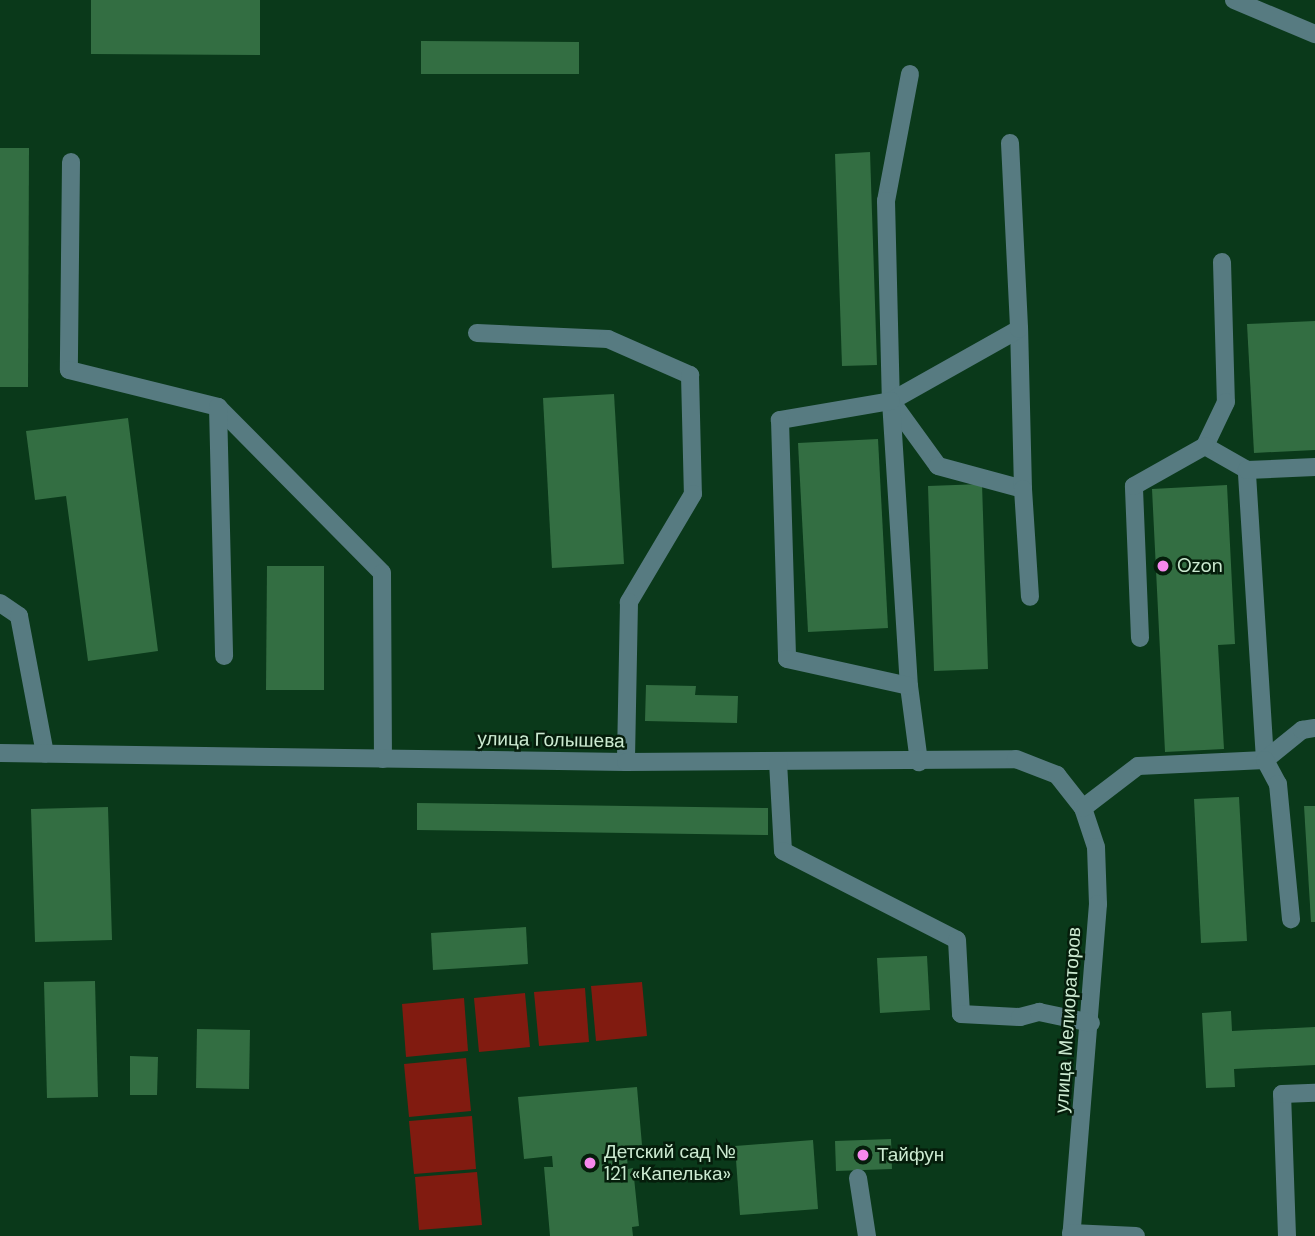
<!DOCTYPE html>
<meta charset="utf-8">
<style>
body{margin:0}
#map{position:relative;width:1315px;height:1236px;overflow:hidden;background:#0a391a;font-family:"DM Sans",sans-serif}
div>[style]{position:absolute}
[style*='--x']{left:calc(var(--x)*1px);top:calc(var(--y)*1px);width:calc(var(--w)*1px);rotate:calc(var(--a)*1deg)}
.green>*{inset:0;background:#811b10}
.building>*{inset:0;background:#336e42}
.minor>*{height:18px;margin:-9px;padding:0 9px;transform-origin:9px;border-radius:9px;background:#577b81}
.dots>*{width:19px;height:19px;translate:-50% -50%;box-sizing:border-box;border:4px solid #051d0b;border-radius:50%}
span{translate:-50% -50%;white-space:nowrap;text-align:center;line-height:1.15;-webkit-text-stroke:5px #051d0b;paint-order:stroke}
.poi-label{font-size:19px;color:#ccead1}
.left{translate:0 -50%;text-align:left}
.street-label{font-size:19px;color:#ccead1}
</style>
<div id="map">
<div class="green">
<div style="clip-path:polygon(642px 982px,647px 1036px,596px 1041px,591px 986px)"></div>
<div style="clip-path:polygon(585px 988px,589px 1042px,539px 1046px,534px 992px)"></div>
<div style="clip-path:polygon(525px 993px,530px 1047px,479px 1052px,474px 998px)"></div>
<div style="clip-path:polygon(464px 998px,468px 1051px,406px 1057px,402px 1004px)"></div>
<div style="clip-path:polygon(466px 1058px,471px 1111px,409px 1117px,404px 1064px)"></div>
<div style="clip-path:polygon(472px 1116px,476px 1169px,414px 1174px,409px 1121px)"></div>
<div style="clip-path:polygon(477px 1172px,482px 1225px,419px 1230px,415px 1177px)"></div>
</div>
<div class="building">
<div style="clip-path:polygon(91px 0,260px 0,260px 55px,91px 54px)"></div>
<div style="clip-path:polygon(421px 41px,579px 42px,579px 74px,421px 74px)"></div>
<div style="clip-path:polygon(0 148px,29px 148px,28px 387px,0 387px)"></div>
<div style="clip-path:polygon(870px 152px,877px 365px,842px 366px,835px 154px)"></div>
<div style="clip-path:polygon(1315px 321px,1315px 450px,1254px 453px,1247px 324px)"></div>
<div style="clip-path:polygon(614px 394px,624px 564px,552px 568px,543px 398px)"></div>
<div style="clip-path:polygon(128px 418px,158px 651px,88px 661px,66px 496px,35px 500px,26px 431px)"></div>
<div style="clip-path:polygon(878px 439px,888px 628px,808px 632px,798px 443px)"></div>
<div style="clip-path:polygon(982px 484px,988px 669px,934px 671px,928px 486px)"></div>
<div style="clip-path:polygon(1227px 485px,1235px 644px,1218px 645px,1224px 749px,1165px 752px,1152px 489px)"></div>
<div style="clip-path:polygon(267px 566px,324px 566px,324px 690px,266px 690px)"></div>
<div style="clip-path:polygon(646px 685px,696px 686px,695px 695px,738px 696px,737px 723px,645px 721px)"></div>
<div style="clip-path:polygon(1239px 797px,1247px 941px,1201px 943px,1194px 799px)"></div>
<div style="clip-path:polygon(417px 803px,768px 808px,768px 835px,417px 830px)"></div>
<div style="clip-path:polygon(1304px 806px,1315px 806px,1315px 922px,1311px 922px)"></div>
<div style="clip-path:polygon(108px 807px,112px 940px,35px 942px,31px 809px)"></div>
<div style="clip-path:polygon(526px 927px,528px 964px,433px 970px,431px 933px)"></div>
<div style="clip-path:polygon(927px 956px,930px 1010px,880px 1013px,877px 958px)"></div>
<div style="clip-path:polygon(95px 981px,98px 1097px,47px 1098px,44px 982px)"></div>
<div style="clip-path:polygon(1231px 1011px,1232px 1031px,1315px 1027px,1315px 1065px,1234px 1069px,1235px 1087px,1206px 1088px,1202px 1013px)"></div>
<div style="clip-path:polygon(197px 1029px,250px 1030px,249px 1089px,196px 1088px)"></div>
<div style="clip-path:polygon(130px 1056px,158px 1057px,157px 1095px,130px 1095px)"></div>
<div style="clip-path:polygon(637px 1087px,642px 1145px,626px 1146px,628px 1169px,633px 1168px,639px 1226px,632px 1227px,633px 1236px,550px 1236px,544px 1167px,553px 1167px,552px 1156px,524px 1159px,518px 1097px)"></div>
<div style="clip-path:polygon(891px 1139px,892px 1169px,836px 1171px,835px 1141px)"></div>
<div style="clip-path:polygon(813px 1140px,818px 1209px,740px 1215px,735px 1146px)"></div>
</div>
<div class="minor">
<div style="--x:1234;--y:0;--w:88;--a:22.8"></div>
<div style="--x:910;--y:74;--w:129;--a:100.7"></div>
<div style="--x:886;--y:201;--w:200;--a:88.6"></div>
<div style="--x:891;--y:401;--w:80;--a:54.1"></div>
<div style="--x:938;--y:466;--w:88;--a:15.1"></div>
<div style="--x:1023;--y:489;--w:160;--a:-91.4"></div>
<div style="--x:1019;--y:329;--w:147;--a:150.6"></div>
<div style="--x:891;--y:401;--w:286;--a:86.4"></div>
<div style="--x:909;--y:686;--w:77;--a:82.5"></div>
<div style="--x:1010;--y:143;--w:186;--a:87.2"></div>
<div style="--x:71;--y:162;--w:208;--a:90.6"></div>
<div style="--x:69;--y:370;--w:154;--a:13.9"></div>
<div style="--x:218;--y:407;--w:233;--a:45.3"></div>
<div style="--x:382;--y:573;--w:186;--a:89.7"></div>
<div style="--x:1222;--y:262;--w:140;--a:88.4"></div>
<div style="--x:1226;--y:402;--w:49;--a:115.5"></div>
<div style="--x:1205;--y:446;--w:48;--a:29.7"></div>
<div style="--x:477;--y:333;--w:131;--a:2.6"></div>
<div style="--x:608;--y:339;--w:90;--a:23.7"></div>
<div style="--x:690;--y:375;--w:119;--a:88.6"></div>
<div style="--x:693;--y:494;--w:126;--a:120.7"></div>
<div style="--x:629;--y:602;--w:160;--a:91.1"></div>
<div style="--x:891;--y:401;--w:113;--a:170.3"></div>
<div style="--x:780;--y:420;--w:239;--a:88.3"></div>
<div style="--x:787;--y:659;--w:125;--a:12.5"></div>
<div style="--x:218;--y:407;--w:249;--a:88.6"></div>
<div style="--x:1023;--y:489;--w:108;--a:86.3"></div>
<div style="--x:0;--y:603;--w:23;--a:34"></div>
<div style="--x:19;--y:616;--w:140;--a:79.3"></div>
<div style="--x:1140;--y:638;--w:152;--a:-92.3"></div>
<div style="--x:1134;--y:486;--w:81;--a:-29.4"></div>
<div style="--x:0;--y:753;--w:626;--a:0.82"></div>
<div style="--x:626;--y:762;--w:390;--a:-0.4"></div>
<div style="--x:1016;--y:759;--w:44;--a:21.3"></div>
<div style="--x:1057;--y:775;--w:42;--a:51.8"></div>
<div style="--x:1083;--y:808;--w:41;--a:71.6"></div>
<div style="--x:1096;--y:847;--w:57;--a:88"></div>
<div style="--x:1098;--y:904;--w:333;--a:94.6"></div>
<div style="--x:1265;--y:760;--w:291;--a:-93.6"></div>
<div style="--x:1247;--y:470;--w:68;--a:-2.5"></div>
<div style="--x:1265;--y:760;--w:48;--a:-39"></div>
<div style="--x:1302;--y:730;--w:13;--a:-9"></div>
<div style="--x:778;--y:762;--w:89;--a:86.8"></div>
<div style="--x:783;--y:851;--w:195;--a:27.1"></div>
<div style="--x:957;--y:940;--w:74;--a:86.9"></div>
<div style="--x:961;--y:1014;--w:59;--a:2.9"></div>
<div style="--x:1020;--y:1017;--w:20;--a:-15"></div>
<div style="--x:1039;--y:1012;--w:53;--a:11.9"></div>
<div style="--x:1083;--y:808;--w:69;--a:-37.4"></div>
<div style="--x:1138;--y:766;--w:127;--a:-2.7"></div>
<div style="--x:1265;--y:760;--w:27;--a:62"></div>
<div style="--x:1278;--y:784;--w:136;--a:84.5"></div>
<div style="--x:858;--y:1178;--w:59;--a:81.2"></div>
<div style="--x:1071;--y:1233;--w:65;--a:2.6"></div>
<div style="--x:1287;--y:1236;--w:142;--a:-92"></div>
<div style="--x:1282;--y:1094;--w:33;--a:-2"></div>
</div>
<div class="dots">
<div style="left:1163px;top:566px;background:#f688ed"></div>
<div style="left:863px;top:1155px;background:#f688ed"></div>
<div style="left:590px;top:1163px;background:#f688ed"></div>
</div>
<div class="poi-label">
<span class="left" style="left:1177px;top:566px">Ozon</span>
<span class="left" style="left:604px;top:1163px">Детский сад №<br>121 «Капелька»</span>
<span class="left" style="left:877px;top:1155px">Тайфун</span>
</div>
<div class="street-label">
<span style="left:551px;top:740px;rotate:1deg">улица Голышева</span>
<span style="left:1068px;top:1020px;rotate:-86deg">улица Мелиораторов</span>
</div>
</div>
